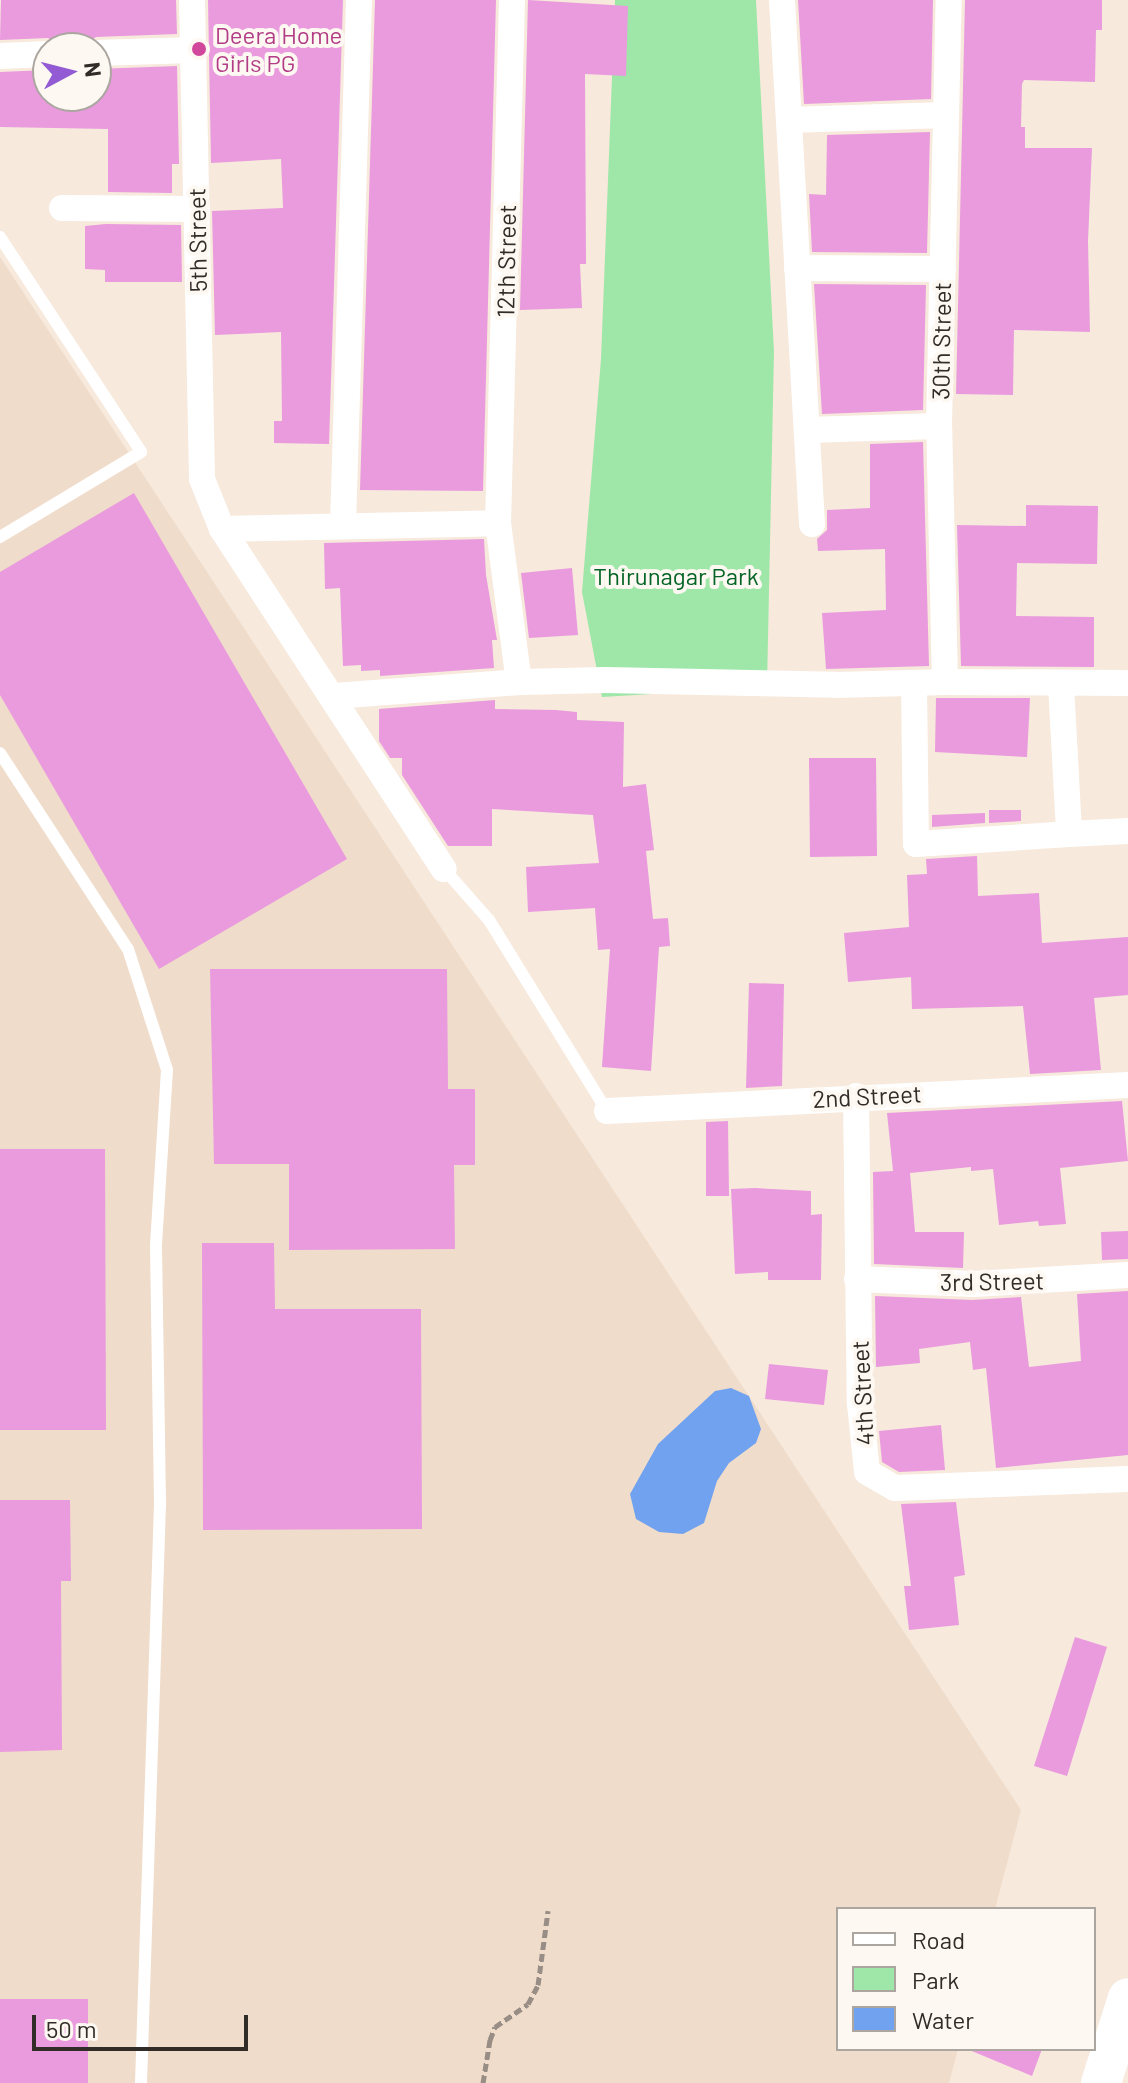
<!DOCTYPE html>
<style>
body{margin:0}
#map{position:relative;width:1128px;height:2083px;overflow:hidden;background:#f7e9dc;font-family:Barlow,sans-serif}
div>[style]{position:absolute}
[style*='--x']{left:calc(var(--x)*1px);top:calc(var(--y)*1px);width:calc(var(--w)*1px);rotate:calc(var(--a)*1deg)}
.built>*{inset:0;background:#f0dcca}
.green>*{inset:0;background:#9fe7a9}
.water>*{inset:0;background:#70a2f0}
.building>*{inset:0;background:#e99bde}
.path>*{height:5px;margin-top:-2.5px;transform-origin:0;background:repeating-linear-gradient(90deg,#988e85 0 8px,transparent 0 12px)}
.service>*{height:12px;margin:-6px;padding:0 6px;transform-origin:6px;border-radius:6px;background:#fff}
.minor>*{height:26px;margin:-13px;padding:0 13px;transform-origin:13px;border-radius:13px;background:#fff}
.primary>*{height:40px;margin:-20px;padding:0 20px;transform-origin:20px;border-radius:20px;background:#fff}
.dots>*{width:22px;height:22px;translate:-50% -50%;box-sizing:border-box;border:4px solid #fdf8f2;border-radius:50%}
span{translate:-50% -50%;white-space:nowrap;text-align:center;line-height:1.15;-webkit-text-stroke:8px #fdf8f2;paint-order:stroke}
.hotel-label{font-size:24px;color:#b23c85}
.left{translate:0 -50%;text-align:left}
.street-label{font-size:24px;color:#322c28}
.park-label{font-size:24px;color:#036426}
.legend{position:absolute;left:836px;top:1907px;width:260px;height:144px;box-sizing:border-box;background:#fdf8f2;border:2px solid #aca6a1;margin:0;padding:10px 14px;list-style:none;font-size:24px;color:#322c28}
.legend li{display:flex;align-items:center;gap:16px;height:40px}
.legend b{width:40px;border:2px solid #aca6a1}
.north{position:absolute;left:32px;top:32px;width:80px;height:80px;box-sizing:border-box;background:#fdf8f2;border:2px solid #aca6a1;border-radius:50%;rotate:83deg;font-size:22px;font-weight:700;line-height:32px;text-align:center;color:#322c28}
.north::after{content:'';display:block;margin:auto;width:28px;height:36px;background:#925bd4;clip-path:polygon(50% 0,100% 100%,50% 72%,0 100%)}
.scale{position:absolute;left:32px;top:2015px;width:216px;height:36px;box-sizing:border-box;border:4px solid #322c28;border-top:0;padding-left:10px;font-size:24px;line-height:28px;white-space:nowrap;color:#322c28;-webkit-text-stroke:6px #fdf8f2;paint-order:stroke}
</style>
<div id="map">
<div class="built">
<div style="clip-path:polygon(0 257px,1021px 1810px,995px 1909px,838px 1909px,838px 2049px,958px 2049px,949px 2083px,0 2083px)"></div>
</div>
<div class="green">
<div style="clip-path:polygon(615px 0,756px 0,774px 352px,767px 687px,602px 697px,582px 592px,601px 359px)"></div>
</div>
<div class="water">
<div style="clip-path:polygon(731px 1388px,749px 1396px,761px 1429px,756px 1443px,729px 1463px,717px 1481px,704px 1523px,683px 1534px,659px 1532px,636px 1519px,630px 1494px,658px 1444px,715px 1391px)"></div>
</div>
<div class="building">
<div style="clip-path:polygon(1px 0,176px 0,177px 34px,96px 37px,81px 47px,62px 47px,48px 38px,0 40px)"></div>
<div style="clip-path:polygon(208px 0,343px 0,329px 444px,274px 443px,274px 421px,282px 421px,281px 332px,215px 335px,212px 211px,283px 208px,281px 159px,211px 163px)"></div>
<div style="clip-path:polygon(375px 0,496px 0,483px 491px,360px 490px)"></div>
<div style="clip-path:polygon(528px 0,628px 6px,626px 76px,585px 74px,586px 264px,580px 264px,582px 308px,520px 310px)"></div>
<div style="clip-path:polygon(798px 0,933px 0,931px 99px,804px 104px)"></div>
<div style="clip-path:polygon(965px 0,1102px 0,1102px 30px,1096px 30px,1095px 82px,1024px 80px,1022px 84px,1021px 127px,1025px 127px,1025px 148px,1092px 148px,1088px 241px,1090px 332px,1014px 330px,1013px 395px,956px 394px)"></div>
<div style="clip-path:polygon(177px 66px,179px 164px,172px 164px,172px 193px,108px 192px,108px 129px,0 127px,0 72px,48px 70px,48px 96px,96px 96px,96px 69px)"></div>
<div style="clip-path:polygon(930px 132px,927px 253px,812px 252px,809px 194px,826px 195px,827px 135px)"></div>
<div style="clip-path:polygon(106px 224px,181px 225px,182px 282px,105px 282px,105px 270px,85px 269px,85px 226px)"></div>
<div style="clip-path:polygon(814px 284px,926px 285px,923px 410px,822px 414px)"></div>
<div style="clip-path:polygon(923px 442px,929px 666px,826px 669px,822px 613px,886px 610px,885px 549px,818px 551px,817px 539px,827px 530px,827px 510px,870px 508px,870px 444px)"></div>
<div style="clip-path:polygon(134px 493px,347px 859px,159px 969px,0 695px,0 572px)"></div>
<div style="clip-path:polygon(1026px 505px,1098px 506px,1097px 564px,1017px 563px,1016px 616px,1094px 617px,1094px 667px,961px 666px,957px 525px,1026px 526px)"></div>
<div style="clip-path:polygon(484px 539px,486px 575px,497px 640px,492px 640px,494px 668px,380px 676px,380px 670px,361px 671px,361px 665px,343px 666px,340px 588px,325px 589px,324px 543px)"></div>
<div style="clip-path:polygon(572px 568px,578px 635px,529px 638px,521px 573px)"></div>
<div style="clip-path:polygon(936px 698px,1030px 698px,1027px 757px,935px 752px)"></div>
<div style="clip-path:polygon(495px 700px,495px 709px,556px 710px,577px 712px,577px 720px,624px 722px,623px 787px,646px 784px,654px 850px,646px 851px,653px 919px,668px 918px,670px 946px,659px 947px,651px 1071px,602px 1067px,610px 949px,598px 950px,595px 908px,528px 912px,526px 867px,599px 863px,593px 815px,492px 809px,492px 846px,448px 846px,402px 775px,402px 758px,390px 758px,379px 741px,379px 709px)"></div>
<div style="clip-path:polygon(809px 758px,876px 758px,877px 856px,810px 857px)"></div>
<div style="clip-path:polygon(989px 810px,1021px 810px,1021px 821px,989px 823px)"></div>
<div style="clip-path:polygon(985px 813px,985px 823px,932px 827px,932px 815px)"></div>
<div style="clip-path:polygon(977px 856px,978px 896px,1039px 893px,1042px 943px,1128px 937px,1128px 995px,1094px 998px,1101px 1070px,1030px 1074px,1023px 1006px,912px 1009px,911px 977px,848px 982px,844px 933px,909px 927px,907px 875px,927px 874px,926px 859px)"></div>
<div style="clip-path:polygon(210px 969px,447px 969px,448px 1089px,475px 1089px,475px 1165px,454px 1165px,455px 1249px,289px 1250px,289px 1164px,214px 1164px)"></div>
<div style="clip-path:polygon(749px 983px,784px 984px,782px 1086px,746px 1088px)"></div>
<div style="clip-path:polygon(1122px 1101px,1128px 1161px,1060px 1168px,1066px 1224px,1039px 1226px,1038px 1221px,999px 1225px,993px 1169px,971px 1171px,971px 1167px,910px 1173px,915px 1232px,964px 1232px,963px 1268px,874px 1264px,873px 1172px,893px 1171px,887px 1113px)"></div>
<div style="clip-path:polygon(728px 1121px,729px 1196px,706px 1196px,706px 1122px)"></div>
<div style="clip-path:polygon(0 1149px,105px 1149px,106px 1430px,0 1430px)"></div>
<div style="clip-path:polygon(755px 1188px,811px 1191px,811px 1215px,822px 1214px,821px 1280px,768px 1280px,768px 1272px,735px 1274px,731px 1189px)"></div>
<div style="clip-path:polygon(1128px 1231px,1128px 1259px,1102px 1260px,1101px 1232px)"></div>
<div style="clip-path:polygon(202px 1243px,274px 1243px,275px 1309px,421px 1309px,422px 1529px,203px 1530px)"></div>
<div style="clip-path:polygon(1128px 1291px,1128px 1455px,996px 1468px,986px 1368px,973px 1370px,970px 1342px,919px 1349px,920px 1363px,876px 1367px,875px 1296px,972px 1300px,1021px 1297px,1029px 1367px,1081px 1361px,1077px 1294px)"></div>
<div style="clip-path:polygon(769px 1364px,828px 1370px,824px 1405px,765px 1399px)"></div>
<div style="clip-path:polygon(941px 1425px,945px 1470px,899px 1472px,882px 1462px,879px 1431px)"></div>
<div style="clip-path:polygon(0 1500px,70px 1500px,71px 1581px,61px 1581px,62px 1750px,0 1752px)"></div>
<div style="clip-path:polygon(956px 1502px,965px 1575px,954px 1577px,959px 1625px,909px 1630px,904px 1586px,911px 1586px,901px 1504px)"></div>
<div style="clip-path:polygon(1075px 1637px,1107px 1647px,1067px 1776px,1034px 1766px)"></div>
<div style="clip-path:polygon(0 1999px,88px 1999px,88px 2083px,0 2083px)"></div>
<div style="clip-path:polygon(967px 2049px,1042px 2049px,1032px 2076px)"></div>
</div>
<div class="path">
<div style="--x:483;--y:2083;--w:44;--a:-80.8"></div>
<div style="--x:490;--y:2040;--w:14;--a:-69"></div>
<div style="--x:495;--y:2027;--w:40;--a:-34.9"></div>
<div style="--x:528;--y:2004;--w:21;--a:-62"></div>
<div style="--x:538;--y:1985;--w:75;--a:-82.3"></div>
</div>
<div class="service">
<div style="--x:0;--y:237;--w:257;--a:56.7"></div>
<div style="--x:141;--y:452;--w:165;--a:148.9"></div>
<div style="--x:0;--y:753;--w:234;--a:56.9"></div>
<div style="--x:128;--y:949;--w:127;--a:72.1"></div>
<div style="--x:167;--y:1070;--w:177;--a:93.6"></div>
<div style="--x:156;--y:1247;--w:257;--a:89.1"></div>
<div style="--x:160;--y:1504;--w:579;--a:91.88"></div>
<div style="--x:444;--y:869;--w:68;--a:48.6"></div>
<div style="--x:489;--y:920;--w:225;--a:58.3"></div>
</div>
<div class="minor">
<div style="--x:192;--y:0;--w:479;--a:88.8"></div>
<div style="--x:202;--y:479;--w:54;--a:68.2"></div>
<div style="--x:222;--y:529;--w:406;--a:56.9"></div>
<div style="--x:512;--y:0;--w:523;--a:91.53"></div>
<div style="--x:498;--y:523;--w:160;--a:82.5"></div>
<div style="--x:782;--y:0;--w:525;--a:86.72"></div>
<div style="--x:96;--y:53;--w:97;--a:-1.8"></div>
<div style="--x:0;--y:56;--w:48;--a:-2.4"></div>
<div style="--x:789;--y:120;--w:157;--a:-1.8"></div>
<div style="--x:62;--y:208;--w:135;--a:0.4"></div>
<div style="--x:797;--y:268;--w:146;--a:0.4"></div>
<div style="--x:807;--y:430;--w:132;--a:-1.7"></div>
<div style="--x:343;--y:525;--w:525;--a:-88.25"></div>
<div style="--x:222;--y:529;--w:276;--a:-1.2"></div>
<div style="--x:945;--y:682;--w:256;--a:-91.3"></div>
<div style="--x:939;--y:426;--w:426;--a:-88.7"></div>
<div style="--x:914;--y:684;--w:160;--a:89.3"></div>
<div style="--x:916;--y:844;--w:153;--a:-3.7"></div>
<div style="--x:1061;--y:684;--w:150;--a:86.9"></div>
<div style="--x:1069;--y:834;--w:59;--a:-2.9"></div>
<div style="--x:334;--y:696;--w:186;--a:-4.3"></div>
<div style="--x:519;--y:682;--w:86;--a:-1.3"></div>
<div style="--x:605;--y:680;--w:231;--a:1.2"></div>
<div style="--x:836;--y:685;--w:109;--a:-1.6"></div>
<div style="--x:945;--y:682;--w:183;--a:0.3"></div>
<div style="--x:856;--y:1096;--w:308;--a:89.3"></div>
<div style="--x:860;--y:1404;--w:68;--a:84.1"></div>
<div style="--x:867;--y:1472;--w:32;--a:30"></div>
<div style="--x:895;--y:1488;--w:233;--a:-2.2"></div>
<div style="--x:607;--y:1111;--w:522;--a:-2.86"></div>
<div style="--x:857;--y:1279;--w:116;--a:2.5"></div>
<div style="--x:973;--y:1284;--w:155;--a:-3.3"></div>
</div>
<div class="primary">
<div style="--x:1101;--y:2083;--w:89;--a:-72.4"></div>
</div>
<div class="dots">
<div style="left:199px;top:49px;background:#d1479c"></div>
</div>
<div class="hotel-label">
<span class="left" style="left:215px;top:49px">Deera Home<br>Girls PG</span>
</div>
<div class="street-label">
<span style="left:197px;top:240px;rotate:-91deg">5th Street</span>
<span style="left:506px;top:261px;rotate:-89deg">12th Street</span>
<span style="left:941px;top:341px;rotate:-89deg">30th Street</span>
<span style="left:867px;top:1096px;rotate:-3deg">2nd Street</span>
<span style="left:992px;top:1281px;rotate:-1deg">3rd Street</span>
<span style="left:862px;top:1393px;rotate:-93deg">4th Street</span>
</div>
<div class="park-label">
<span style="left:676px;top:576px">Thirunagar Park</span>
</div>
<ul class="legend">
<li><b style="height:10px;background:#fff"></b>Road</li>
<li><b style="height:22px;background:#9fe7a9"></b>Park</li>
<li><b style="height:22px;background:#70a2f0"></b>Water</li>
</ul>
<div class="north">N</div>
<div class="scale">50 m</div>
</div>
